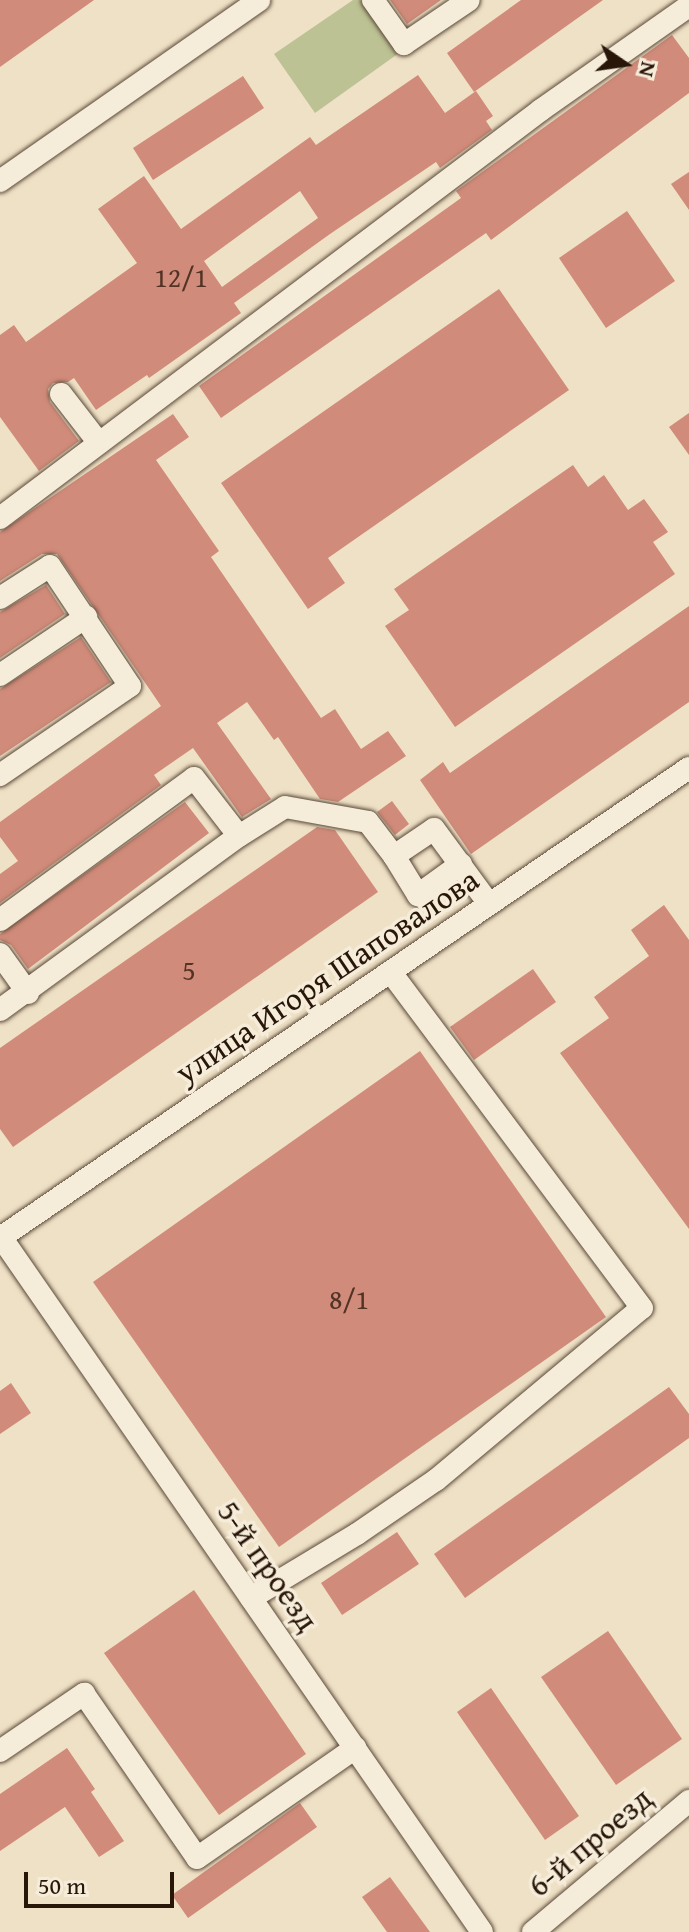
<!DOCTYPE html>
<meta charset="utf-8">
<style>
body{margin:0}
#map{position:relative;width:689px;height:1932px;overflow:hidden;background:#efe1c6;font-family:"Gentium Book Plus",serif}
div>[style]{position:absolute}
[style*='--x']{left:calc(var(--x)*1px);top:calc(var(--y)*1px);width:calc(var(--w)*1px);rotate:calc(var(--a)*1deg)}
.green>*{inset:0;background:#bcc293}
.building>*{inset:0;background:#d18b7a}
.roads{filter:drop-shadow(0 0 2px #5a4938) drop-shadow(0 0 2px #5a4938)}
.minor>*{height:22px;margin:-11px;padding:0 11px;transform-origin:11px;border-radius:11px;background:#f5ecda}
span{translate:-50% -50%;white-space:nowrap;text-align:center;line-height:1.15;-webkit-text-stroke:7px #f5ecda;paint-order:stroke}
.number-label{font-size:28px;color:#523325}
.number-label span{-webkit-text-stroke-width:0}
.street-label{font-size:32px;color:#281609}
.north{position:absolute;left:585px;top:24px;width:80px;height:80px;-webkit-text-stroke:6px #f5ecda;paint-order:stroke;rotate:103deg;font-size:22px;font-weight:700;line-height:32px;text-align:center;color:#281609}
.north::after{content:'';display:block;margin:auto;width:28px;height:36px;background:#281609;clip-path:polygon(50% 0,100% 100%,50% 72%,0 100%)}
.scale{position:absolute;left:24px;top:1872px;width:150px;height:36px;box-sizing:border-box;border:4px solid #281609;border-top:0;padding-left:10px;font-size:24px;line-height:28px;white-space:nowrap;color:#281609;-webkit-text-stroke:6px #f5ecda;paint-order:stroke}
</style>
<div id="map">
<div class="green">
<div style="clip-path:polygon(353px 0,360px 0,399px 53px,315px 113px,274px 54px)"></div>
</div>
<div class="building">
<div style="clip-path:polygon(0 0,94px 0,0 67px)"></div>
<div style="clip-path:polygon(390px 0,441px 0,407px 24px)"></div>
<div style="clip-path:polygon(521px 0,603px 0,474px 92px,447px 53px)"></div>
<div style="clip-path:polygon(672px 35px,689px 58px,689px 93px,491px 240px,486px 233px,221px 418px,199px 386px,461px 198px,456px 191px)"></div>
<div style="clip-path:polygon(evenodd,418px 75px,445px 113px,476px 91px,493px 116px,486px 121px,492px 130px,440px 168px,436px 162px,330px 234px,234px 303px,241px 313px,149px 378px,147px 375px,96px 410px,74px 378px,68px 382px,53px 383px,48px 389px,50px 402px,79px 441px,39px 471px,0 417px,0 335px,14px 325px,26px 342px,137px 263px,98px 209px,144px 176px,181px 229px,310px 137px,316px 145px,418px 75px,300px 191px,318px 218px,222px 287px,204px 261px,300px 191px)"></div>
<div style="clip-path:polygon(243px 76px,264px 108px,153px 180px,133px 148px)"></div>
<div style="clip-path:polygon(689px 172px,689px 210px,671px 184px)"></div>
<div style="clip-path:polygon(627px 211px,675px 281px,606px 328px,559px 258px)"></div>
<div style="clip-path:polygon(499px 289px,569px 390px,328px 558px,345px 583px,308px 609px,221px 483px)"></div>
<div style="clip-path:polygon(689px 413px,689px 455px,669px 427px)"></div>
<div style="clip-path:polygon(173px 414px,189px 437px,156px 460px,219px 551px,211px 557px,321px 718px,335px 709px,361px 749px,388px 731px,406px 756px,338px 802px,320px 799px,278px 737px,274px 740px,247px 702px,217px 723px,271px 799px,242px 817px,193px 748px,154px 775px,161px 785px,0 903px,0 874px,18px 861px,0 837px,0 822px,161px 706px,57px 554px,42px 554px,0 581px,0 532px)"></div>
<div style="clip-path:polygon(573px 465px,588px 487px,604px 475px,628px 510px,644px 499px,668px 532px,653px 542px,675px 574px,455px 727px,385px 626px,409px 610px,394px 589px)"></div>
<div style="clip-path:polygon(46px 585px,65px 614px,0 658px,0 612px)"></div>
<div style="clip-path:polygon(689px 606px,689px 702px,471px 854px,420px 780px,443px 762px,450px 773px)"></div>
<div style="clip-path:polygon(81px 637px,111px 682px,0 756px,0 689px)"></div>
<div style="clip-path:polygon(392px 801px,409px 824px,395px 835px,377px 812px)"></div>
<div style="clip-path:polygon(185px 802px,209px 833px,28px 969px,11px 945px,0 940px,0 934px)"></div>
<div style="clip-path:polygon(317px 827px,335px 830px,378px 892px,13px 1147px,0 1129px,0 1048px)"></div>
<div style="clip-path:polygon(664px 905px,689px 940px,689px 1229px,560px 1053px,609px 1018px,594px 997px,649px 956px,631px 930px)"></div>
<div style="clip-path:polygon(533px 969px,556px 1002px,474px 1060px,450px 1027px)"></div>
<div style="clip-path:polygon(420px 1051px,606px 1317px,279px 1547px,93px 1282px)"></div>
<div style="clip-path:polygon(11px 1383px,31px 1413px,0 1434px,0 1391px)"></div>
<div style="clip-path:polygon(669px 1387px,689px 1414px,689px 1438px,465px 1598px,434px 1554px)"></div>
<div style="clip-path:polygon(397px 1532px,419px 1564px,342px 1615px,321px 1583px)"></div>
<div style="clip-path:polygon(194px 1590px,306px 1754px,219px 1815px,104px 1653px)"></div>
<div style="clip-path:polygon(608px 1631px,682px 1739px,616px 1785px,541px 1677px)"></div>
<div style="clip-path:polygon(491px 1688px,579px 1816px,545px 1840px,457px 1712px)"></div>
<div style="clip-path:polygon(67px 1748px,95px 1789px,91px 1792px,124px 1841px,99px 1857px,65px 1807px,0 1851px,0 1794px)"></div>
<div style="clip-path:polygon(300px 1803px,317px 1827px,188px 1918px,172px 1895px)"></div>
<div style="clip-path:polygon(390px 1877px,430px 1932px,387px 1932px,362px 1897px)"></div>
</div>
<div class="roads">
<div class="minor">
<div style="--x:373;--y:0;--w:54;--a:54.8"></div>
<div style="--x:404;--y:44;--w:78;--a:-34.1"></div>
<div style="--x:0;--y:181;--w:316;--a:-34.9"></div>
<div style="--x:61;--y:394;--w:62;--a:52.2"></div>
<div style="--x:0;--y:518;--w:678;--a:-37.02"></div>
<div style="--x:541;--y:110;--w:181;--a:-35.1"></div>
<div style="--x:0;--y:598;--w:59;--a:-32.6"></div>
<div style="--x:50;--y:566;--w:144;--a:56.3"></div>
<div style="--x:130;--y:686;--w:158;--a:145.6"></div>
<div style="--x:0;--y:675;--w:104;--a:-34"></div>
<div style="--x:394;--y:856;--w:46;--a:58.4"></div>
<div style="--x:418;--y:895;--w:53;--a:-35.8"></div>
<div style="--x:0;--y:920;--w:240;--a:-36.2"></div>
<div style="--x:194;--y:778;--w:73;--a:52.2"></div>
<div style="--x:239;--y:836;--w:54;--a:-32.2"></div>
<div style="--x:285;--y:807;--w:84;--a:10.2"></div>
<div style="--x:368;--y:822;--w:43;--a:52.6"></div>
<div style="--x:394;--y:856;--w:48;--a:-34"></div>
<div style="--x:434;--y:829;--w:93;--a:53.7"></div>
<div style="--x:0;--y:954;--w:48;--a:54.3"></div>
<div style="--x:0;--y:1010;--w:296;--a:-36.1"></div>
<div style="--x:1;--y:1237;--w:845;--a:55.31"></div>
<div style="--x:0;--y:1238;--w:834;--a:-34.3"></div>
<div style="--x:251;--y:1598;--w:124;--a:-31.1"></div>
<div style="--x:357;--y:1534;--w:96;--a:-34.4"></div>
<div style="--x:436;--y:1480;--w:268;--a:-39.9"></div>
<div style="--x:642;--y:1308;--w:419;--a:-126.8"></div>
<div style="--x:0;--y:1751;--w:102;--a:-34.2"></div>
<div style="--x:84;--y:1694;--w:199;--a:55.4"></div>
<div style="--x:197;--y:1858;--w:193;--a:-34.8"></div>
<div style="--x:533;--y:1932;--w:204;--a:-40"></div>
</div>
</div>
<div class="number-label">
<span style="left:181px;top:277px">12/1</span>
<span style="left:189px;top:970px">5</span>
<span style="left:349px;top:1299px">8/1</span>
</div>
<div class="street-label">
<span style="left:327px;top:976px;rotate:-34deg">улица Игоря Шаповалова</span>
<span style="left:268px;top:1566px;rotate:55deg">5-й проезд</span>
<span style="left:590px;top:1842px;rotate:-40deg">6-й проезд</span>
</div>
<div class="north">N</div>
<div class="scale">50 m</div>
</div>
